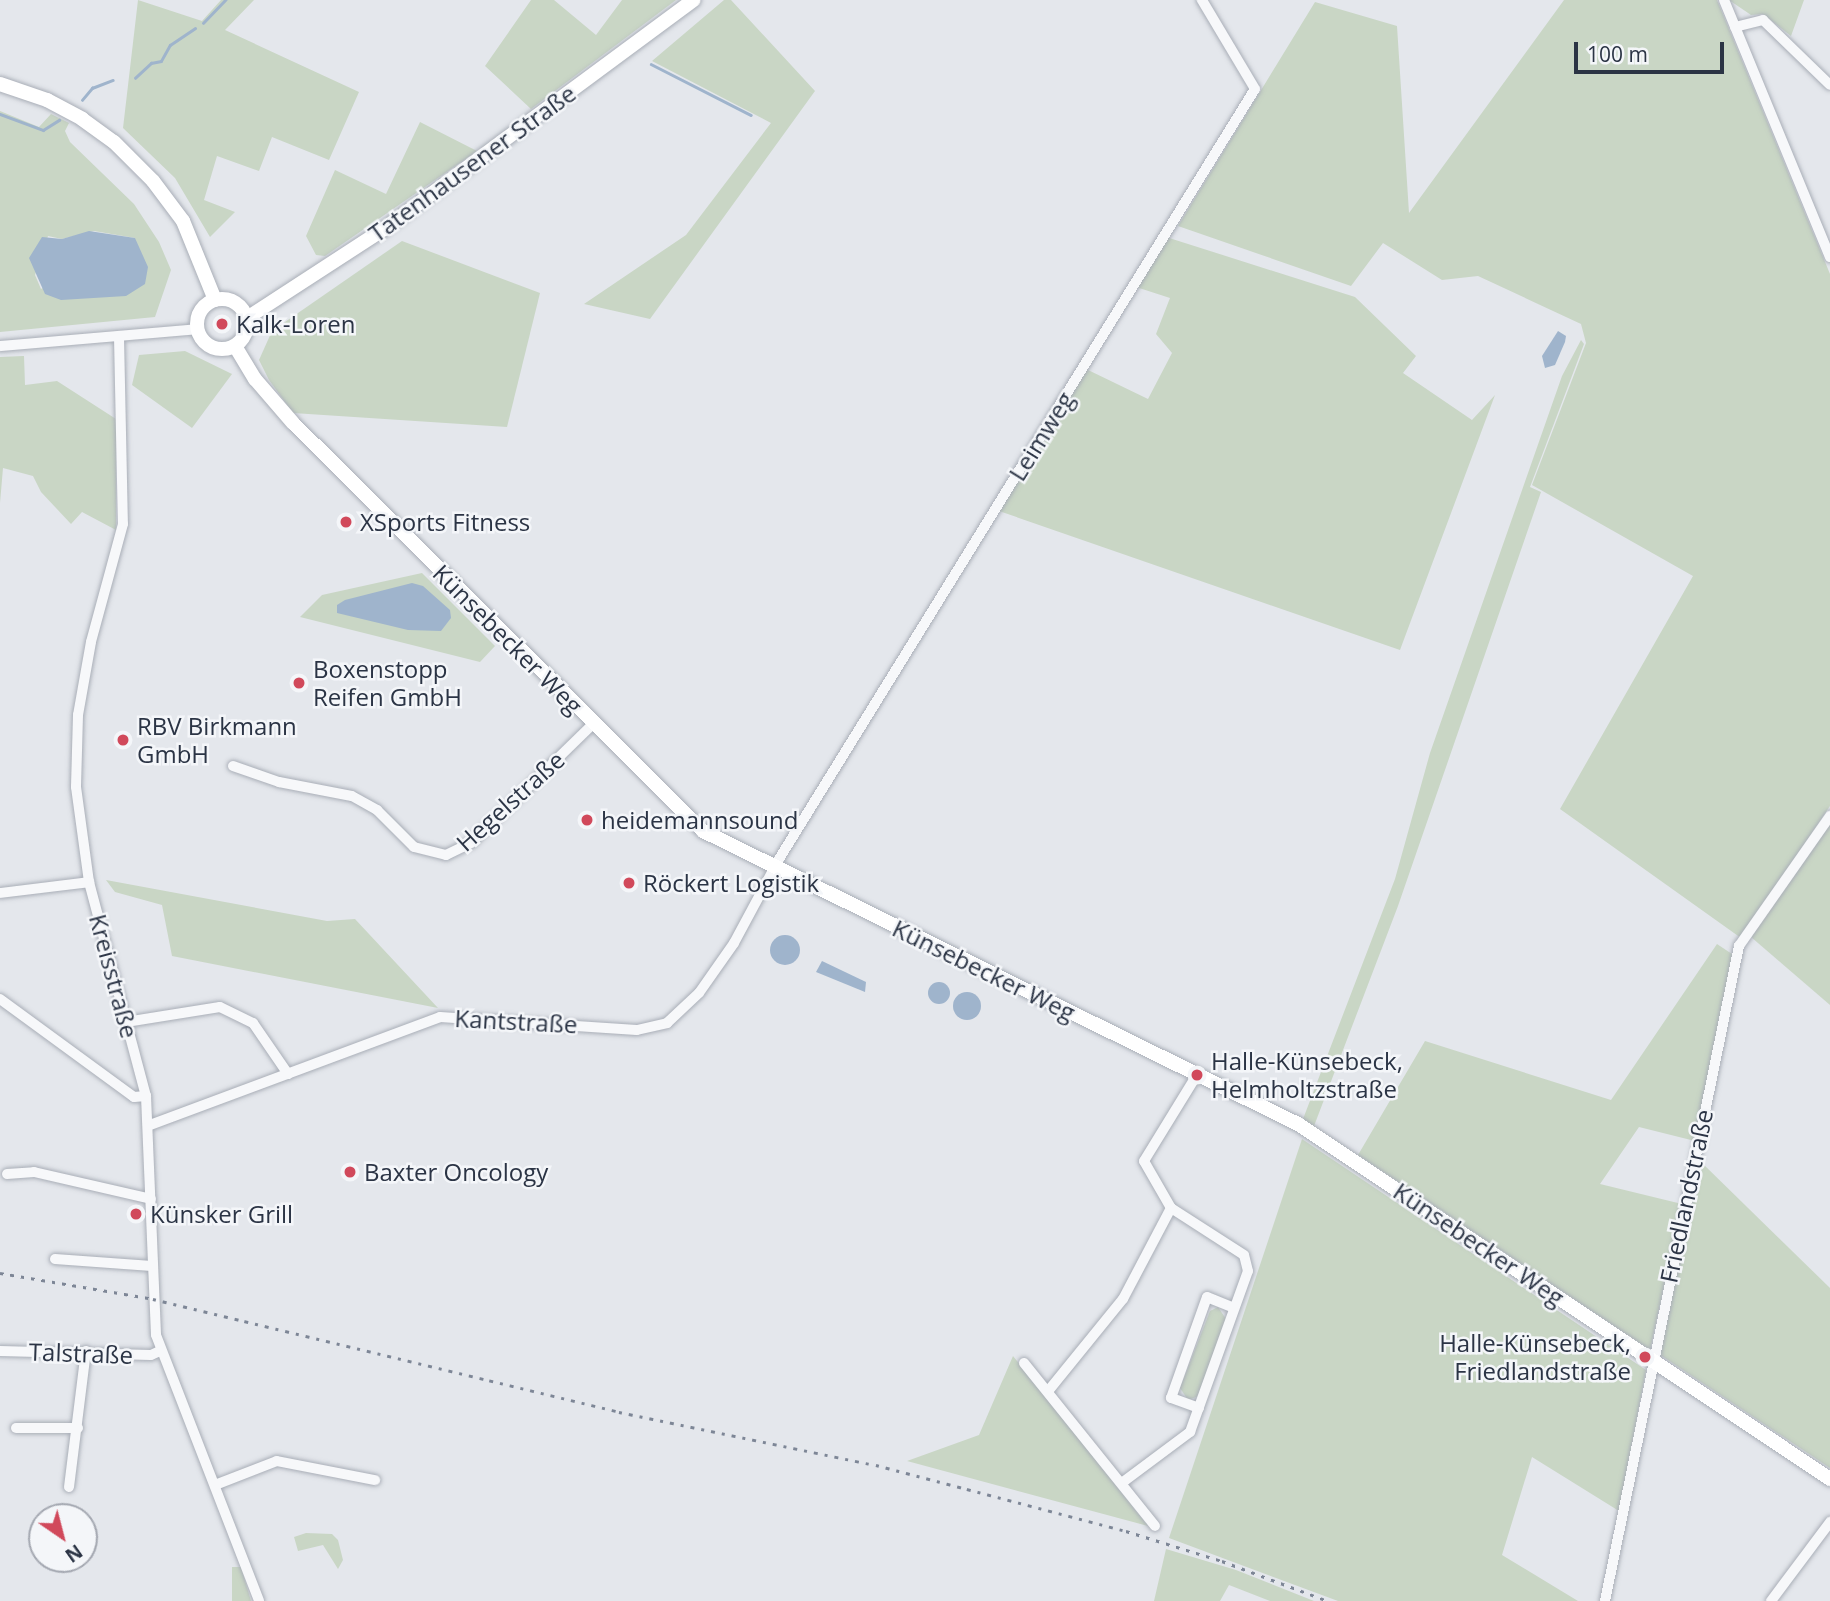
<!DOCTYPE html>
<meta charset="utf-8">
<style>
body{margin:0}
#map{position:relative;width:1830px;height:1601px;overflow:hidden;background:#e4e7ec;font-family:"Open Sans",sans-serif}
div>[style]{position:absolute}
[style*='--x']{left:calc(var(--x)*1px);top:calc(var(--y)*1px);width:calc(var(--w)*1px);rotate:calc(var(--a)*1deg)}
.green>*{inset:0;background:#c9d6c5}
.water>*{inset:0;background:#9fb4cc}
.round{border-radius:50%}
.stream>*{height:2.5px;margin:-1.25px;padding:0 1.25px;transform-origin:1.25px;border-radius:1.25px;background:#9fb4cc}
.roads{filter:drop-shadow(0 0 2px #a9aeb7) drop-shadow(0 0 2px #a9aeb7)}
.street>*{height:10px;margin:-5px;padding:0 5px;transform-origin:5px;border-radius:5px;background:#f7f8fa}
.secondary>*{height:14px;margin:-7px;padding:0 7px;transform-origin:7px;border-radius:7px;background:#fff}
.secondary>.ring{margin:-7px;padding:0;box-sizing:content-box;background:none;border:14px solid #fff;border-radius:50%}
.rail>*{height:2.5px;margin-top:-1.25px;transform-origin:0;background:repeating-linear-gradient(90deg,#7d8696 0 3.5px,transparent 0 10.5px)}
.dots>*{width:19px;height:19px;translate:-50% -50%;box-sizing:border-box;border:4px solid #f4f6f9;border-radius:50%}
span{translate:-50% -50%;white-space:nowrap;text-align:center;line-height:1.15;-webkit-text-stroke:5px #f4f6f9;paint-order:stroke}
.street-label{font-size:24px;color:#2b3445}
.poi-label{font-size:24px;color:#2b3445}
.left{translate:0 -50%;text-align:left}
.right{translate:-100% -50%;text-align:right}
.north{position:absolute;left:28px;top:1503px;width:70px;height:70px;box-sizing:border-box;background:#f4f6f9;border:2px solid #a4a8b1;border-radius:50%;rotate:145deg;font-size:19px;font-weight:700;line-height:28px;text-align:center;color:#2b3445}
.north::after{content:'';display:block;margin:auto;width:24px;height:32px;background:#d1495b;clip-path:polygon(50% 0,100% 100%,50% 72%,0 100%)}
.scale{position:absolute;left:1574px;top:42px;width:150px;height:32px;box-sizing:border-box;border:4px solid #2b3445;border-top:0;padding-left:9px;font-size:21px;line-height:24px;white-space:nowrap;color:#2b3445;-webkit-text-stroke:5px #f4f6f9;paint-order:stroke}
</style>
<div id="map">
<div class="green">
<div style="clip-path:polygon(138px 0,202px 21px,221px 0,254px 0,225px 30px,359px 92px,329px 160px,272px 137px,259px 171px,217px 156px,204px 200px,235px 212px,210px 237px,175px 178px,123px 128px)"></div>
<div style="clip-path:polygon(531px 0,554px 0,596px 35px,622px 0,676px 0,531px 109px,485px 66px)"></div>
<div style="clip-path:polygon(724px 0,731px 0,815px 91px,650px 319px,584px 304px,686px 235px,771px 123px,652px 61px)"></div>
<div style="clip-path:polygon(1564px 0,1717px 0,1830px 274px,1830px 806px,1741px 938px,1560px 809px,1693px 576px,1532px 485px,1586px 343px,1581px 324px,1478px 276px,1442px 280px,1383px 243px,1351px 286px,1178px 226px,1315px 2px,1397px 26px,1409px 213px)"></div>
<div style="clip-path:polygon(1729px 0,1804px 0,1791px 36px,1763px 14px,1751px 15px)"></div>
<div style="clip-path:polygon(evenodd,0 111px,39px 127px,51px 114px,69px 123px,65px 131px,70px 142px,134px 204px,159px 242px,171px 270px,155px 317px,0 332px,0 111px,94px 231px,135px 238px,41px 289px,35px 275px,48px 236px,62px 239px,94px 231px)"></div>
<div style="clip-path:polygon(420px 122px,477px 151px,325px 256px,316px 255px,306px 236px,335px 170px,386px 194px)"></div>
<div style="clip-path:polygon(1166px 237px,1355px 297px,1416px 356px,1403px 373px,1472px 420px,1495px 395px,1400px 650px,999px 511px,1086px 369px,1148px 399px,1172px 353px,1156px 334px,1170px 298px,1136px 287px)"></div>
<div style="clip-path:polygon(402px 241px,540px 293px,507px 427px,293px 413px,269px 380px,259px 360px,272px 331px)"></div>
<div style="clip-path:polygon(1581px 340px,1584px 344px,1530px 487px,1541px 492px,1398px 906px,1314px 1126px,1303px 1119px,1395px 879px,1430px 753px,1562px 376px)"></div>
<div style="clip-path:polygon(185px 351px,232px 374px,192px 428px,132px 385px,139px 355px)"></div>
<div style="clip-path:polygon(24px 356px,25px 385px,57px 381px,116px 419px,116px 530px,82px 512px,71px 524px,41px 492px,33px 476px,3px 468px,0 503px,0 357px)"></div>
<div style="clip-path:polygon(422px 573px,495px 646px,480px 662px,300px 617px,322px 595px)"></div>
<div style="clip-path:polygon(1830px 824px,1830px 1005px,1751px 937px)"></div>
<div style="clip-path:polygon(106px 880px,327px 921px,355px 919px,438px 1008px,172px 956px,162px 905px,115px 892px)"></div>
<div style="clip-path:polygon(1717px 944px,1732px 954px,1727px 996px,1695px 1141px,1639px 1127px,1600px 1184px,1682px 1204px,1650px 1350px,1358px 1155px,1425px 1041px,1611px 1100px)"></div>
<div style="clip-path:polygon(1302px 1139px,1646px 1370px,1619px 1511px,1532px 1457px,1502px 1555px,1578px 1601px,1338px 1601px,1169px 1538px)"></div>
<div style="clip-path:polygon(1700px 1161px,1830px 1288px,1830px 1468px,1659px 1354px)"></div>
<div style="clip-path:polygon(1218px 1307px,1226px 1319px,1199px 1396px,1188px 1400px,1180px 1388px,1210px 1311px)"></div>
<div style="clip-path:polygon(1013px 1356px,1148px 1526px,907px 1461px,979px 1435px)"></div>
<div style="clip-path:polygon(306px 1533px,332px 1534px,338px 1540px,343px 1560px,338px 1569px,323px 1545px,298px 1551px,294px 1537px)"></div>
<div style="clip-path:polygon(1166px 1549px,1236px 1570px,1314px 1601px,1270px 1601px,1229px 1585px,1220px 1601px,1154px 1601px)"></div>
<div style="clip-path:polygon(232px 1567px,241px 1567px,251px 1601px,232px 1601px)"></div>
</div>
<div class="water">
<div style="clip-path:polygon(89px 231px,135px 238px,148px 267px,145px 284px,126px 296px,61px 300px,45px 294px,29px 258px,42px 237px,62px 239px)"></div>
<div style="clip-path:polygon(1558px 331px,1566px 336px,1565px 342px,1555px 365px,1545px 368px,1542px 356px)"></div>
<div style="clip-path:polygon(412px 583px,423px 586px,450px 610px,451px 618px,441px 631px,408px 630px,337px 613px,337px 605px,345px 600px)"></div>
<div class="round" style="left:770px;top:935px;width:30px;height:30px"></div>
<div style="clip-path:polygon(822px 961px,866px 982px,865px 992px,816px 972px)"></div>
<div class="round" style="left:928px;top:982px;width:22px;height:22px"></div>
<div class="round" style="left:953px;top:992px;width:28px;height:28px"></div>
</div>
<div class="stream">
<div style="--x:203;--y:23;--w:32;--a:-46"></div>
<div style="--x:651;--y:64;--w:112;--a:27"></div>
<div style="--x:135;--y:78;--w:22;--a:-43"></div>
<div style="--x:151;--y:63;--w:10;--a:-11"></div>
<div style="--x:161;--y:61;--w:18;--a:-61"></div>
<div style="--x:170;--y:45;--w:30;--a:-34"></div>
<div style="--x:82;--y:100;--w:16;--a:-50"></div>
<div style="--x:92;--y:88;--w:22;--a:-21"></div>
<div style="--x:0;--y:114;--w:46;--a:20.4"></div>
<div style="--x:43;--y:130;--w:19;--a:-32"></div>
</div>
<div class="roads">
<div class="street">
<div style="--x:1724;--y:0;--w:278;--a:67.6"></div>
<div style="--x:1735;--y:27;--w:29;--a:-14"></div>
<div style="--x:1763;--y:20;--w:93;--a:44.1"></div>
<div style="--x:119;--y:337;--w:187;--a:88.8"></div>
<div style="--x:123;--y:524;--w:122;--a:105.2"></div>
<div style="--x:91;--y:642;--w:74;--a:100.1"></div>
<div style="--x:78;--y:715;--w:72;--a:91.6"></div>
<div style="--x:76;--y:787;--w:96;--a:82.2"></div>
<div style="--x:89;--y:882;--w:221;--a:75.1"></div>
<div style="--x:146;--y:1096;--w:239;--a:87.6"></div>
<div style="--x:156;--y:1335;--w:285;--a:68.8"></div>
<div style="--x:0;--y:346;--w:198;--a:-4.9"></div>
<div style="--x:233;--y:766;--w:49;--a:19.2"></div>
<div style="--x:279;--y:782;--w:74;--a:10.9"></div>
<div style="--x:352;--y:796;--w:29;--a:29"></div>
<div style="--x:377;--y:810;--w:52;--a:45"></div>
<div style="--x:414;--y:847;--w:33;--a:14"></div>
<div style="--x:446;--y:855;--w:28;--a:-26"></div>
<div style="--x:471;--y:843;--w:170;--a:-44.3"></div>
<div style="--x:0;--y:893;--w:90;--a:-7"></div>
<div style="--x:0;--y:999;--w:166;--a:36.2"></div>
<div style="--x:134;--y:1097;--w:12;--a:-5"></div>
<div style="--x:126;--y:1022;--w:95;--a:-9.1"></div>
<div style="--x:220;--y:1007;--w:37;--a:26"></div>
<div style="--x:253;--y:1023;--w:62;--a:55.5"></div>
<div style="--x:150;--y:1125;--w:309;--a:-20.4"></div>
<div style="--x:440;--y:1017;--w:197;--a:3.8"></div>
<div style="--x:637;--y:1030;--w:31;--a:-13"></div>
<div style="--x:667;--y:1023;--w:44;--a:-43.2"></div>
<div style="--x:699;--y:993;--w:61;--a:-55"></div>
<div style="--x:734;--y:943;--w:95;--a:-61.8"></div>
<div style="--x:779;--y:859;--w:905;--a:-58.28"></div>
<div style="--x:1255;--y:89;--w:104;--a:-120.8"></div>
<div style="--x:7;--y:1174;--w:27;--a:-4"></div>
<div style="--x:34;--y:1172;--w:120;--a:13"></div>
<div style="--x:55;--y:1259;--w:97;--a:4.1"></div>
<div style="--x:0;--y:1351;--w:151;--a:1.5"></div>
<div style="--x:151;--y:1355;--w:10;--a:-24"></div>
<div style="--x:1024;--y:1363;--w:209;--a:51.2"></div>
<div style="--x:1049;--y:1390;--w:117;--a:-50.9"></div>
<div style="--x:1123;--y:1299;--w:103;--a:-62.2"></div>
<div style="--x:1171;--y:1208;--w:54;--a:-119.9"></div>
<div style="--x:1144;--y:1161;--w:101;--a:-58.4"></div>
<div style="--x:1199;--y:1408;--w:30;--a:-160"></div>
<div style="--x:1171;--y:1398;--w:107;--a:-70.4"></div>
<div style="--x:1207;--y:1297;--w:29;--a:22"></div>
<div style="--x:16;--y:1428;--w:62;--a:0"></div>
<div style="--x:1123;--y:1482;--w:84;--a:-36.7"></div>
<div style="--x:1190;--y:1432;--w:171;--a:-70.2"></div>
<div style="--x:1248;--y:1271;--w:16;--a:-104"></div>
<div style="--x:1244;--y:1255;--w:87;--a:-147.2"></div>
<div style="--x:215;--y:1485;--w:66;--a:-21.2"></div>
<div style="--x:277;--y:1461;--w:100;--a:11"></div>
<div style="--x:69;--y:1487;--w:137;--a:-82.9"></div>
<div style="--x:1605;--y:1601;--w:669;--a:-78.44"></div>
<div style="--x:1739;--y:946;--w:159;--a:-55"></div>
<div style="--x:1771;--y:1601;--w:99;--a:-53.2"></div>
</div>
<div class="secondary">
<div style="--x:0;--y:84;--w:50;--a:18.8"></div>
<div style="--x:47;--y:100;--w:40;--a:28"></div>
<div style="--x:82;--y:119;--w:39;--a:36"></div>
<div style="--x:114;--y:142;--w:55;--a:45"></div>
<div style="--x:153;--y:181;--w:50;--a:53.1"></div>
<div style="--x:183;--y:221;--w:85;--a:67.9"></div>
<div class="ring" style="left:197px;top:299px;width:36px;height:36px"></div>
<div style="--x:247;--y:318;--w:163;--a:-33"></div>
<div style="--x:384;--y:229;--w:385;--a:-36.5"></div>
<div style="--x:235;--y:346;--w:39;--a:59"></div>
<div style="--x:255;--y:379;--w:58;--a:49.2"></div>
<div style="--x:293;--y:423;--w:578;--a:44.86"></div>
<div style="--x:703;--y:831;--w:663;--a:26.22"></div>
<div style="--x:1298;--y:1124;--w:640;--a:33.71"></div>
</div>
</div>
<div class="rail">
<div style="--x:0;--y:1273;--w:155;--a:9.6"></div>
<div style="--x:153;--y:1299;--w:480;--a:13.6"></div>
<div style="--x:619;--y:1412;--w:262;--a:11.7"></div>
<div style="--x:876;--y:1465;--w:259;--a:14.8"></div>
<div style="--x:1126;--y:1531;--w:101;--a:17.4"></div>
<div style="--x:1222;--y:1561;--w:113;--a:20.7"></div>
</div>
<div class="dots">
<div style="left:222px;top:324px;background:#d1495b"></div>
<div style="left:346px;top:522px;background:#d1495b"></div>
<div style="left:299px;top:683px;background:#d1495b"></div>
<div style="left:123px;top:740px;background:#d1495b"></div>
<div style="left:587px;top:820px;background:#d1495b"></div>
<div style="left:629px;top:883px;background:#d1495b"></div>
<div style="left:1197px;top:1075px;background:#d1495b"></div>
<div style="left:350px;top:1172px;background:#d1495b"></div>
<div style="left:136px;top:1214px;background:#d1495b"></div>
<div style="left:1645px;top:1357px;background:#d1495b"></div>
</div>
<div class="street-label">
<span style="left:472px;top:163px;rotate:-36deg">Tatenhausener Straße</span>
<span style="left:1041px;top:436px;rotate:-58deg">Leimweg</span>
<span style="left:508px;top:639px;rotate:45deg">Künsebecker Weg</span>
<span style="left:510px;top:801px;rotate:-42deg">Hegelstraße</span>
<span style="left:984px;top:970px;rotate:26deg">Künsebecker Weg</span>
<span style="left:114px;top:976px;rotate:75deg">Kreisstraße</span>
<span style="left:516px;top:1021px;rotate:3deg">Kantstraße</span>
<span style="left:1686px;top:1196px;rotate:-78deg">Friedlandstraße</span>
<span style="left:1479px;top:1244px;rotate:34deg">Künsebecker Weg</span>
<span style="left:81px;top:1353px;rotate:2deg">Talstraße</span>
</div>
<div class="poi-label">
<span class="left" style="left:236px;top:324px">Kalk-Loren</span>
<span class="left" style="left:360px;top:522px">XSports Fitness</span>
<span class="left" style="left:313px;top:683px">Boxenstopp<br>Reifen GmbH</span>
<span class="left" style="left:137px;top:740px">RBV Birkmann<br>GmbH</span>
<span class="left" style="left:601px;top:820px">heidemannsound</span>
<span class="left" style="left:643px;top:883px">Röckert Logistik</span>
<span class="left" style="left:1211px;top:1075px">Halle-Künsebeck,<br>Helmholtzstraße</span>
<span class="left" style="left:364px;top:1172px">Baxter Oncology</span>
<span class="left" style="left:150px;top:1214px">Künsker Grill</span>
<span class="right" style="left:1631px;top:1357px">Halle-Künsebeck,<br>Friedlandstraße</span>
</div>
<div class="north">N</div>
<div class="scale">100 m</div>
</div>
